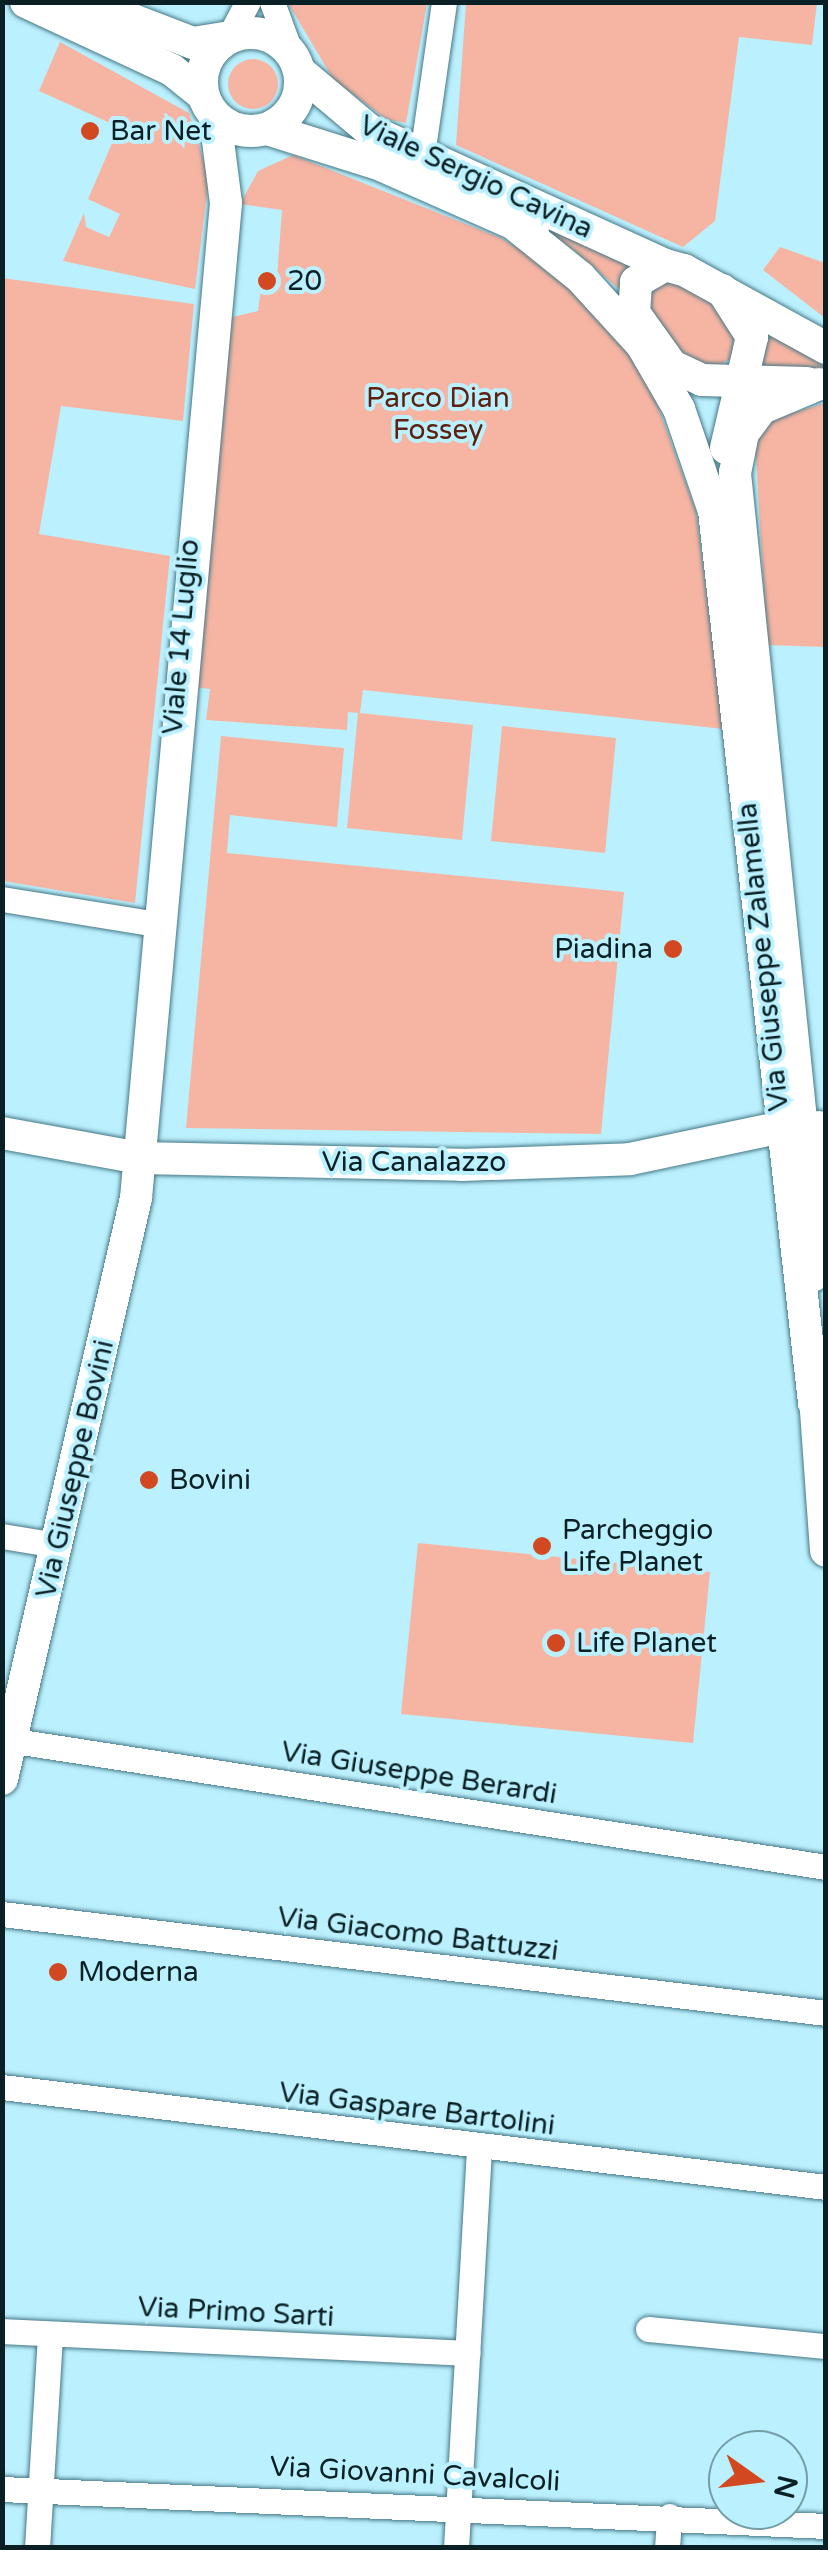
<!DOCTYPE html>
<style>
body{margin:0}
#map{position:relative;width:828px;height:2550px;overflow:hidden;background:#bbf0fe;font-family:"Varela Round",sans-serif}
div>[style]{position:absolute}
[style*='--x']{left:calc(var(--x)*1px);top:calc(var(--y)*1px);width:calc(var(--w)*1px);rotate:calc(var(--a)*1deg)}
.green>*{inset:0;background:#f6b5a3}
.round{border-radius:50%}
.roads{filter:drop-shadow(0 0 2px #467885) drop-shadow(0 0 2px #467885)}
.minor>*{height:25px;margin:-12.5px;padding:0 12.5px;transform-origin:12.5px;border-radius:12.5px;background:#fff}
.tertiary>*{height:32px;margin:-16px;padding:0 16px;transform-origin:16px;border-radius:16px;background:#fff}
.tertiary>.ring{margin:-16px;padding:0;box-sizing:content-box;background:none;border:32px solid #fff;border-radius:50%}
.dots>*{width:28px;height:28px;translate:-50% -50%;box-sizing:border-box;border:5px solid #bbf0fe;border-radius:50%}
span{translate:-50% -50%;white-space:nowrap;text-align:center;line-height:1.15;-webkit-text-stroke:8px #bbf0fe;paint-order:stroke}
.poi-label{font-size:28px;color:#0a2025}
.left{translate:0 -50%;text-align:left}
.right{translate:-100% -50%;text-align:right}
.street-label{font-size:28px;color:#0a2025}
.park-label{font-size:28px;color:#5e2111}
.frame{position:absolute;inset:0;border:5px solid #0a2025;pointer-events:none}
.north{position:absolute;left:708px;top:2430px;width:100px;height:100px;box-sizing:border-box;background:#bbf0fe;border:2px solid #749da7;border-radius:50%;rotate:104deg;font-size:28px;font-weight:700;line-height:40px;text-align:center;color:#0a2025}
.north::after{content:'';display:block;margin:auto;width:35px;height:45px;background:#d14821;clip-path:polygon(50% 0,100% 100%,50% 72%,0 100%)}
</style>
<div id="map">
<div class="green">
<div style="clip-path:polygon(288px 3px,427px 3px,406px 123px,386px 119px,333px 79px)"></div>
<div style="clip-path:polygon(466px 3px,466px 2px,817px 3px,812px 45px,739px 37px,715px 221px,683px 247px,456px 145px)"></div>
<div style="clip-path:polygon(60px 42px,189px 113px,209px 178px,195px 289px,63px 261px,84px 213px,86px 227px,109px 237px,120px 214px,88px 199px,119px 127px,39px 91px)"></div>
<div class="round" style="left:228px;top:59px;width:50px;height:50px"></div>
<div style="clip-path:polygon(293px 155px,501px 238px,551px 268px,644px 368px,696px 511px,724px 729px,363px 690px,360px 713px,473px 725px,462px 840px,347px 828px,358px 713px,348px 712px,347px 730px,206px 720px,210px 689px,195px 687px,228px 318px,258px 311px,261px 289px,276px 290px,282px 210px,240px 204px,258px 171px)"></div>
<div style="clip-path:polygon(478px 191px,639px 263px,619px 289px,571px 248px)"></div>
<div style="clip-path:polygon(780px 247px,825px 263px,825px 318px,763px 270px)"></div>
<div style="clip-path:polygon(670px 276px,702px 289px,734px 328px,732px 358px,715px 368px,694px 366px,642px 316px,650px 283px)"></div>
<div style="clip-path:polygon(2px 278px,194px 304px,183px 421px,61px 406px,39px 534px,170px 556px,135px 903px,3px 881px)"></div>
<div style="clip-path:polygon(757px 324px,825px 364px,825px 373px,757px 370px)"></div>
<div style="clip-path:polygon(825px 403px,825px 647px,767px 645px,755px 440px,770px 420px)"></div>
<div style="clip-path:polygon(502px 726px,616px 738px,605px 853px,491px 841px)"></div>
<div style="clip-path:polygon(221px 736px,344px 748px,337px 827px,230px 815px,227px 853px,624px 892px,601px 1134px,186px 1128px)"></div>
<div style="clip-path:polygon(418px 1543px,710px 1572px,693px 1743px,401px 1714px)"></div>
</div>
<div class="roads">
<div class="minor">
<div style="--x:272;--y:2;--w:52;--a:69.8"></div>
<div style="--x:229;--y:37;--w:40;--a:-62"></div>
<div style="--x:422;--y:155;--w:155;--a:-81.8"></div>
<div style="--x:2;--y:899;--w:156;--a:9.2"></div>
<div style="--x:2;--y:1536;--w:56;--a:9.3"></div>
<div style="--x:2;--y:1739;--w:834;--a:8.83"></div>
<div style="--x:2;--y:1914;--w:830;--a:6.85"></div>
<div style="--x:2;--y:2087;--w:830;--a:6.92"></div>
<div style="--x:648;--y:2329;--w:179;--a:5.5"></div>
<div style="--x:2;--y:2331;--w:466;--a:2.7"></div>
<div style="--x:2;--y:2489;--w:825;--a:2.57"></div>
<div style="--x:37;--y:2548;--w:214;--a:-86.5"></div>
<div style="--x:456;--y:2548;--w:401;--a:-86.7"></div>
<div style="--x:667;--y:2548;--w:32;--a:-86"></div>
</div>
<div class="tertiary">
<div style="--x:26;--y:2;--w:161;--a:25"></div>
<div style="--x:172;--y:70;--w:40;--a:39"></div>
<div style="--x:86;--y:2;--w:115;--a:21"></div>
<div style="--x:193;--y:43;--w:36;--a:-9"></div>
<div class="ring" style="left:202px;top:33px;width:66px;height:66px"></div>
<div style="--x:299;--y:71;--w:92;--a:40.1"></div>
<div style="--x:369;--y:130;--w:325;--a:24.5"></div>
<div style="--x:267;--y:129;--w:120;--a:17.5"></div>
<div style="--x:381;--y:165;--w:166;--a:23.8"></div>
<div style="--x:514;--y:224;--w:85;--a:38.8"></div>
<div style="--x:580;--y:277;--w:92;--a:47.6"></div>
<div style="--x:642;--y:345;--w:74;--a:60"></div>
<div style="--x:679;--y:409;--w:108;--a:71.1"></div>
<div style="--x:714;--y:511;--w:898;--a:83.6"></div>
<div style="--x:722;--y:290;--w:56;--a:57.4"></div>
<div style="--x:752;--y:337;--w:114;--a:103.2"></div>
<div style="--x:807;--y:383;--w:105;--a:-178.4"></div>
<div style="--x:702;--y:380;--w:33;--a:-155"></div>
<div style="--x:672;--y:366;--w:65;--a:-125.6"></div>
<div style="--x:634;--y:313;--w:31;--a:-86"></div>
<div style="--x:636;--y:282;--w:34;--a:-30"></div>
<div style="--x:665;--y:265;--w:20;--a:15"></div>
<div style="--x:684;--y:270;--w:162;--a:28.8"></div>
<div style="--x:2;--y:1133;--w:140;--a:10.3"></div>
<div style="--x:140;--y:1158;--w:322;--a:1.2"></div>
<div style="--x:462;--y:1165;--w:168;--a:-2"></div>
<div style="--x:630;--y:1159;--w:155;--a:-11.9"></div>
<div style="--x:804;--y:1149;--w:680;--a:-95.83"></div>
<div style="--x:735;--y:473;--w:41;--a:-78.7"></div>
<div style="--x:743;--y:433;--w:31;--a:-53"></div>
<div style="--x:762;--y:408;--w:62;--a:-22.8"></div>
<div style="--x:814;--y:1275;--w:148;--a:-87.7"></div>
<div style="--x:814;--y:1383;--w:168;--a:85.9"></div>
<div style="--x:2;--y:1779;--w:596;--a:-77.01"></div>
<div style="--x:136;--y:1198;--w:999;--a:-84.83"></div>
<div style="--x:226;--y:203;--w:87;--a:-97.3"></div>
</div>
</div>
<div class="dots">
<div style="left:90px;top:131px;background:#d14821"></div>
<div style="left:267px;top:281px;background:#d14821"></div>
<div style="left:673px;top:949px;background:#d14821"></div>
<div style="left:149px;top:1480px;background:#d14821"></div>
<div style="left:542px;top:1546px;background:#d14821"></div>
<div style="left:556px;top:1643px;background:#d14821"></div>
<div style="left:58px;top:1972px;background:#d14821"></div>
</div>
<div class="poi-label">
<span class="left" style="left:110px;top:131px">Bar Net</span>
<span class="left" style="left:287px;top:281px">20</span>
<span class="right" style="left:653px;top:949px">Piadina</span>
<span class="left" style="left:169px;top:1480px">Bovini</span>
<span class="left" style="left:562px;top:1546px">Parcheggio<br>Life Planet</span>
<span class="left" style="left:576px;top:1643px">Life Planet</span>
<span class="left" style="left:78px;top:1972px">Moderna</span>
</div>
<div class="street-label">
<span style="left:476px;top:177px;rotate:25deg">Viale Sergio Cavina</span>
<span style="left:181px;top:637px;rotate:-85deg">Viale 14 Luglio</span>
<span style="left:763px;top:957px;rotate:-96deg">Via Giuseppe Zalamella</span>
<span style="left:414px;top:1162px">Via Canalazzo</span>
<span style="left:75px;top:1469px;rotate:-77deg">Via Giuseppe Bovini</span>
<span style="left:419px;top:1773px;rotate:9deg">Via Giuseppe Berardi</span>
<span style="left:418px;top:1934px;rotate:7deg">Via Giacomo Battuzzi</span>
<span style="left:417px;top:2109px;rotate:7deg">Via Gaspare Bartolini</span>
<span style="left:236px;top:2312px;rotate:3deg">Via Primo Sarti</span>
<span style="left:415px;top:2474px;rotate:3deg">Via Giovanni Cavalcoli</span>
</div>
<div class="park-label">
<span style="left:438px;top:414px">Parco Dian<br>Fossey</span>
</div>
<div class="frame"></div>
<div class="north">N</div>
</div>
